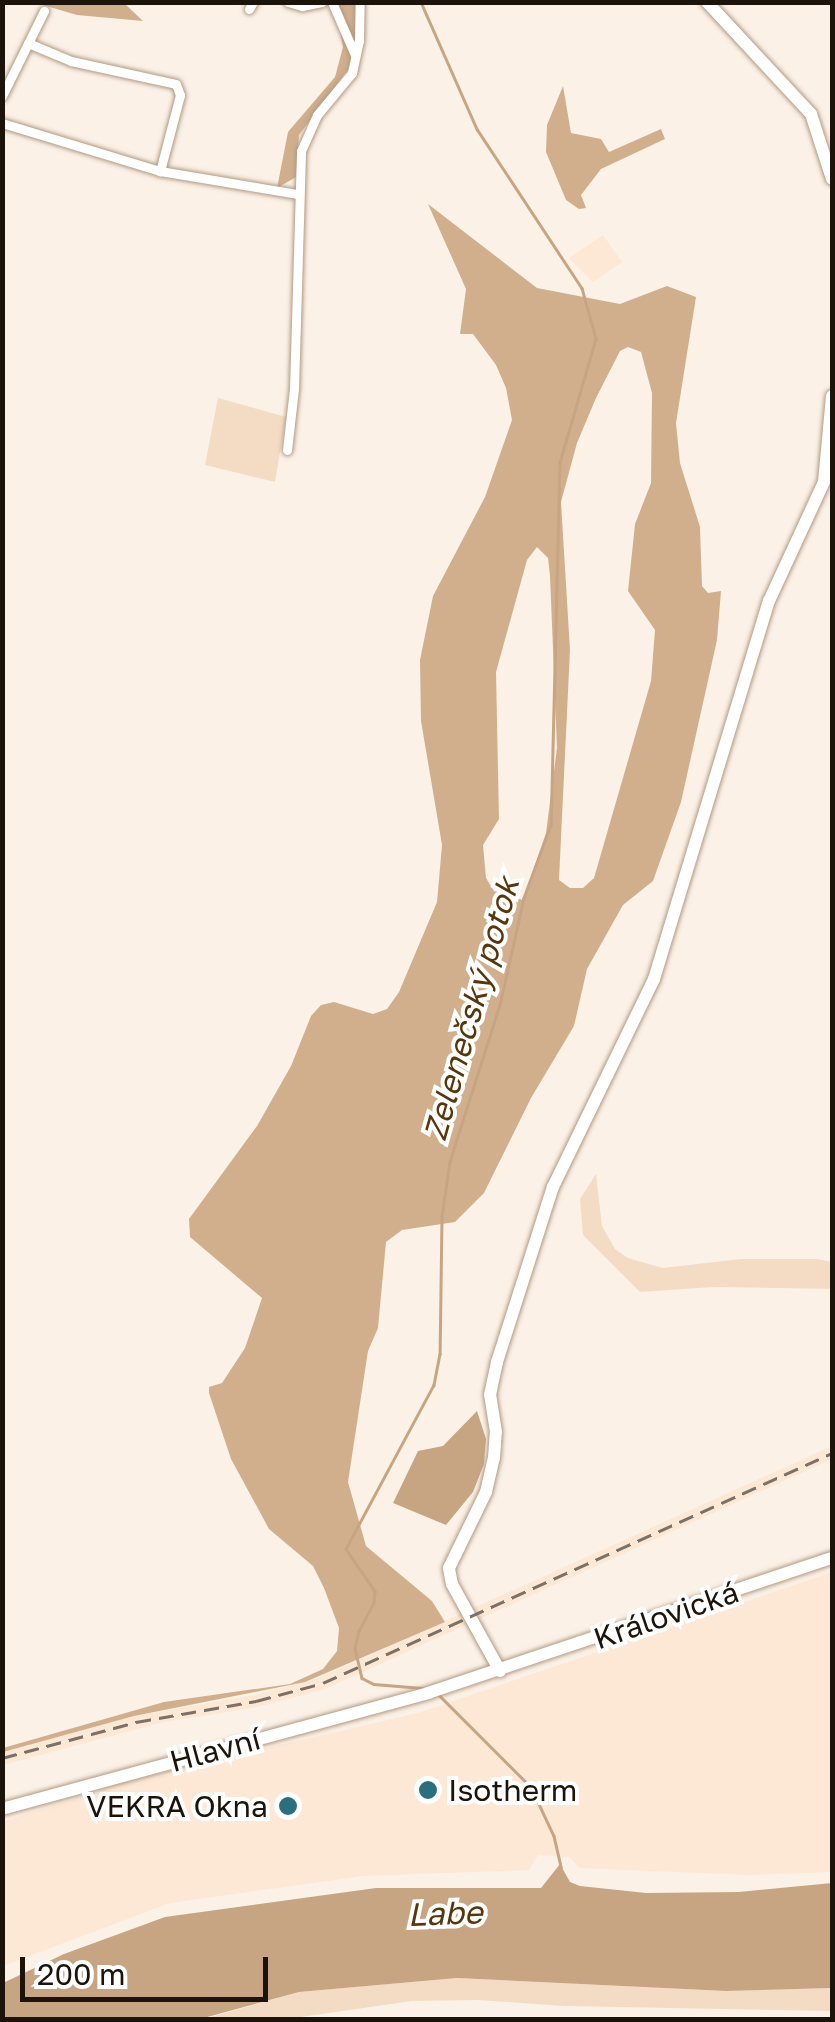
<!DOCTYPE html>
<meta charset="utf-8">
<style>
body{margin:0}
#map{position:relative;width:835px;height:2022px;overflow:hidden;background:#fcf1e7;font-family:"Golos Text",sans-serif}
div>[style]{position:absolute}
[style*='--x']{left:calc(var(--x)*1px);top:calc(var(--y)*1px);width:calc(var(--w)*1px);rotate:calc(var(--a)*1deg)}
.built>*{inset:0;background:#fce8d5}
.green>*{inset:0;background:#f4dcc4}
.forest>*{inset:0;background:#d1af8d}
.water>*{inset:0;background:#c7a583}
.stream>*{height:2.5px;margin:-1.25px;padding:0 1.25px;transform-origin:1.25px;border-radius:1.25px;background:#c7a583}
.roads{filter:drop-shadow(0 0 2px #b29980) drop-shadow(0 0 2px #b29980)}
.street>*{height:9px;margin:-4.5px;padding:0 4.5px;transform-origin:4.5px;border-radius:4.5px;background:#fff}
.secondary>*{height:12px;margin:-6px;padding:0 6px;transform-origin:6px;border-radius:6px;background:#fff}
.rail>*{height:2.5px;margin-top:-1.25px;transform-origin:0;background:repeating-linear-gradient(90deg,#7b7167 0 15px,transparent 0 23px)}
.dots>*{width:28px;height:28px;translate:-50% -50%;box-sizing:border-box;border:5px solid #fff;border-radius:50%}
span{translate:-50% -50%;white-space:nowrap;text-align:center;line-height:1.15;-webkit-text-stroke:8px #fff;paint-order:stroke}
.street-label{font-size:30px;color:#1c130a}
.poi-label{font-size:30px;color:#1c130a}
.left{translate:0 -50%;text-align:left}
.right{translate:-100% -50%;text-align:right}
.water-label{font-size:32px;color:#58360c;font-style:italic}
.frame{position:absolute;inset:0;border:5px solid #1c130a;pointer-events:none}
.scale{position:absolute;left:20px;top:1957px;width:248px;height:45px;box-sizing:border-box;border:5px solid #1c130a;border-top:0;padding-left:12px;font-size:30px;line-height:35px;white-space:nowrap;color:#1c130a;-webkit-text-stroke:8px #fff;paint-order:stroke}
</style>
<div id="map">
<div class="built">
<div style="clip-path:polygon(603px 235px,622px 262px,593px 282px,569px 258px)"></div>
<div style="clip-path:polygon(832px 1446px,832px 1459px,325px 1689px,257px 1707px,160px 1723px,3px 1765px,3px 1752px,134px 1716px,255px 1695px,321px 1677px)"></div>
<div style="clip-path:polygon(832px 1572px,832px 1872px,748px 1875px,579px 1868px,570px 1857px,538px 1855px,529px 1870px,364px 1876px,170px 1903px,3px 1966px,3px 1822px,140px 1777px,418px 1713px)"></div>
</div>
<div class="green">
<div style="clip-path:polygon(218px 398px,286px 417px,275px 482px,205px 465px)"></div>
<div style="clip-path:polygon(596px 1174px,602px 1226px,615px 1249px,628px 1258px,663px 1268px,741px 1259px,817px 1259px,832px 1262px,832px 1289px,713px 1287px,640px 1292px,583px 1235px,580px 1199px)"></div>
<div style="clip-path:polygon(457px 1978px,726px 1991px,832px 1988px,832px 2011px,564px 2006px,478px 2000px,412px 2001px,287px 2019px,200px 2020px,299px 1992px)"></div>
</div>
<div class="forest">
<div style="clip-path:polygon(36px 3px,124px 3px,143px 21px,77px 15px)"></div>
<div style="clip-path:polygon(335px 3px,356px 3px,356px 43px,348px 69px,299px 135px,296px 177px,277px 188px,288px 132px,335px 77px,343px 47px)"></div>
<div style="clip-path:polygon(563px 86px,571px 133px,601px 139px,609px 152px,661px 129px,665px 139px,601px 169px,581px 195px,586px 208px,579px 209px,566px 200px,546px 152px,547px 125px)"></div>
<div style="clip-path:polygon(evenodd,428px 204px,537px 288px,620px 304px,667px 286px,696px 297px,676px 423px,680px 463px,700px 527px,702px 586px,708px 593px,721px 591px,717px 640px,681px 802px,653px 881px,623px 905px,587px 969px,574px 1026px,531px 1098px,484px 1193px,455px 1222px,402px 1230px,386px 1242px,378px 1328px,368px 1351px,348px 1482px,366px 1546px,432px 1601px,445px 1622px,305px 1682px,134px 1716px,3px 1752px,3px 1748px,164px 1702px,290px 1684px,323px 1669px,337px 1651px,339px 1628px,324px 1588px,313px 1566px,269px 1529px,231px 1459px,209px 1393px,209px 1387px,222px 1383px,245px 1348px,262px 1298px,190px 1237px,189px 1219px,257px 1126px,291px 1066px,311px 1016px,321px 1005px,334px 1002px,373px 1014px,387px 1009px,399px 992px,437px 902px,442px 845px,421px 721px,420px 660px,433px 596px,485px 497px,512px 420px,506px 388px,496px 365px,473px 334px,460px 334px,466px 289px,428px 204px,628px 347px,641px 352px,652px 393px,651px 483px,635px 524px,628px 591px,655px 630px,651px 681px,594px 878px,583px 888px,570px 888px,559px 880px,570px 650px,561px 502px,577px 443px,596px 398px,620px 351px,628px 347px,428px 204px,537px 547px,548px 558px,550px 576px,557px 748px,546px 833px,523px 900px,494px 891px,486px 878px,483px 845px,499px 819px,496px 672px,527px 560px,537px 547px)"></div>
</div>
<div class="water">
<div style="clip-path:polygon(477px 1411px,486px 1439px,484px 1464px,473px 1492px,446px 1525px,393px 1503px,418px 1451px,443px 1446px)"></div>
<div style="clip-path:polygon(560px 1864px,570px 1882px,580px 1886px,646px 1893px,739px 1892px,832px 1883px,832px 1988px,726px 1991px,457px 1978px,299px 1992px,200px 2019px,3px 2019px,3px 1983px,64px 1954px,165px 1917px,376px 1888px,541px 1888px)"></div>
</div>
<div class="stream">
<div style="--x:421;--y:2;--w:139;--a:66.2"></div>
<div style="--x:477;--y:129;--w:191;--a:56.6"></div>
<div style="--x:582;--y:288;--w:53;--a:74.6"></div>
<div style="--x:596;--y:339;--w:129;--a:106.2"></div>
<div style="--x:560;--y:463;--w:362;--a:91.4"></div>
<div style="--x:551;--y:825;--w:78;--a:110.3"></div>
<div style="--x:524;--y:898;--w:110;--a:102.6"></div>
<div style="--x:500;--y:1005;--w:165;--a:107.7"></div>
<div style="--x:450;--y:1162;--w:56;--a:98.3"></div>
<div style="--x:442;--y:1217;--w:137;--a:90.8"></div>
<div style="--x:440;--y:1354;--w:32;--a:101"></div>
<div style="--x:434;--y:1385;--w:186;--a:118.2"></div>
<div style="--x:346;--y:1549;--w:51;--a:55.4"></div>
<div style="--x:375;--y:1591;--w:12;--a:95"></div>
<div style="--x:374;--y:1603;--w:32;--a:118"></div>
<div style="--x:359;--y:1631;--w:17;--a:103"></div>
<div style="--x:355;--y:1648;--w:31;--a:77"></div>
<div style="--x:362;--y:1678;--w:13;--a:27"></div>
<div style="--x:374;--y:1684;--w:48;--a:4.8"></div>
<div style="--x:439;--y:1695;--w:130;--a:45"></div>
<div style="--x:531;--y:1787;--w:54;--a:64.9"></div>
<div style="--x:554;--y:1836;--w:32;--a:77"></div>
</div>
<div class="roads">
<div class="street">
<div style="--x:288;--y:2;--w:15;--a:16"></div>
<div style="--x:302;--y:6;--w:20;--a:-11"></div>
<div style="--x:332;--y:2;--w:58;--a:66.5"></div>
<div style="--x:249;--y:9;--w:8;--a:-60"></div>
<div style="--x:28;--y:43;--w:47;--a:22.7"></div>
<div style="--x:71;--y:61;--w:107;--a:12.4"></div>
<div style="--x:176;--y:84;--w:12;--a:70"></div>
<div style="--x:180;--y:95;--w:79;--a:104.7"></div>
<div style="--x:2;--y:96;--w:95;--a:-63.7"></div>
<div style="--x:2;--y:123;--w:165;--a:16.9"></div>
<div style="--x:160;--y:171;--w:140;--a:9.5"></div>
<div style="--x:287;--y:450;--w:61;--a:-83.5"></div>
<div style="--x:294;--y:389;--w:238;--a:-88.3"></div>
<div style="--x:301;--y:151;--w:39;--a:-66"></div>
<div style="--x:317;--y:115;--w:55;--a:-50.2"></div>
<div style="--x:352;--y:73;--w:33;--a:-78"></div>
<div style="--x:359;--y:41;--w:39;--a:-89"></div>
</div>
<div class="secondary">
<div style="--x:707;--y:2;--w:153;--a:47.1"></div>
<div style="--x:811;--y:114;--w:68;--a:72.1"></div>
<div style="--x:500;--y:1671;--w:99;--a:-118.9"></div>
<div style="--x:452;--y:1584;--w:16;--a:-101"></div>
<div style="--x:449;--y:1568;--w:85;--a:-64"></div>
<div style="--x:486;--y:1492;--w:35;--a:-77"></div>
<div style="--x:494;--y:1458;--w:26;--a:-86"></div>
<div style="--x:496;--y:1432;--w:37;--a:-99"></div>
<div style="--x:490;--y:1395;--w:34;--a:-78"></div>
<div style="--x:497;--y:1362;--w:184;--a:-72.3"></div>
<div style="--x:553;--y:1187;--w:231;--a:-64.1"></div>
<div style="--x:654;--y:979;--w:395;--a:-73.1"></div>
<div style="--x:769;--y:601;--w:131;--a:-65.2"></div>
<div style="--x:824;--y:482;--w:86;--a:-84.7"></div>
<div style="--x:2;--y:1809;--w:442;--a:-15.2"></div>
<div style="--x:428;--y:1693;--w:426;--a:-18.5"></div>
</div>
</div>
<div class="rail">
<div style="--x:2;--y:1758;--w:139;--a:-15"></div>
<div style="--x:136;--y:1722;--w:122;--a:-9.9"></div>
<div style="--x:256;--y:1701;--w:69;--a:-15"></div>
<div style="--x:323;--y:1683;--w:559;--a:-24.32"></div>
</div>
<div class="dots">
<div style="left:428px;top:1790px;background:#2b6f7f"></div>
<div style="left:288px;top:1806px;background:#2b6f7f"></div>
</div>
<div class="street-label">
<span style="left:666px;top:1615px;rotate:-19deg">Královická</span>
<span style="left:215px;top:1750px;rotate:-15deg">Hlavní</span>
</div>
<div class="poi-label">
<span class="left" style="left:448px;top:1790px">Isotherm</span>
<span class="right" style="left:268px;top:1806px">VEKRA Okna</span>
</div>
<div class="water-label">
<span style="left:471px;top:1009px;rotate:-74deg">Zelenečský potok</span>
<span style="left:445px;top:1913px;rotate:-2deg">Labe</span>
</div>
<div class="frame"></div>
<div class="scale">200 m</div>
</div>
